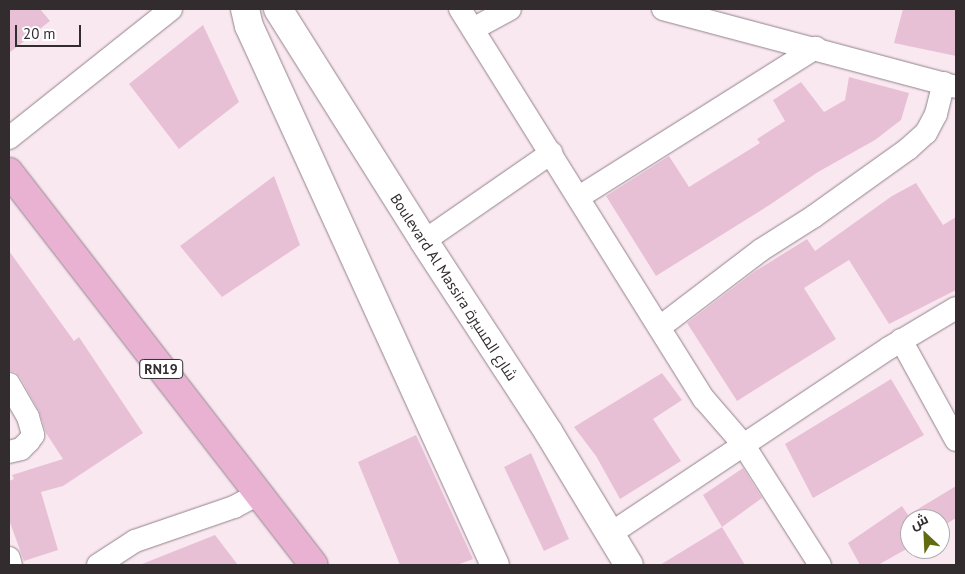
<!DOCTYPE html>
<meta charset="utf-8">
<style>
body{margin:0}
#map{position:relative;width:965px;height:574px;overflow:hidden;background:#fae8f1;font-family:"PT Sans",Cairo,sans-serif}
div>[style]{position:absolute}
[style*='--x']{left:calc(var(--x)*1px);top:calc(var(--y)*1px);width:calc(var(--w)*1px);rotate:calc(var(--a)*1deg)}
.building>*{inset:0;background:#e8c0d6}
.roads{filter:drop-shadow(0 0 1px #92828b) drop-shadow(0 0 1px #92828b)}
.street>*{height:22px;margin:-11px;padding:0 11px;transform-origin:11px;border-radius:11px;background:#fff}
.secondary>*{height:28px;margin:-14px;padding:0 14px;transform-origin:14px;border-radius:14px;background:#fff}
.primary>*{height:28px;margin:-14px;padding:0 14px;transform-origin:14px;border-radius:14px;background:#e9b2d3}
span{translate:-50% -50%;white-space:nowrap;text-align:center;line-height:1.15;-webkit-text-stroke:4.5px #fff;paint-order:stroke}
.shield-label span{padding:1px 4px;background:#fff;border:1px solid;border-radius:4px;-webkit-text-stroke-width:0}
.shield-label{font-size:14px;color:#322c2f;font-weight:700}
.street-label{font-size:15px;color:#322c2f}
.frame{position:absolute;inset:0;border:10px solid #322c2f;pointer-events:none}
.north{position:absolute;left:900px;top:509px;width:50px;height:50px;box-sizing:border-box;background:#fff;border:1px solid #adabac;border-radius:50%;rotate:335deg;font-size:14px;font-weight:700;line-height:20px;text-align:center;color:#322c2f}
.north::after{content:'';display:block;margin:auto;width:18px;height:22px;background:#626b10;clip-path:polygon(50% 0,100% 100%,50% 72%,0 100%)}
.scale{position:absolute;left:15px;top:25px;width:66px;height:22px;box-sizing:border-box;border:2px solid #322c2f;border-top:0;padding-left:6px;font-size:15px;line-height:18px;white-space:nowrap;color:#322c2f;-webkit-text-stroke:4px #fff;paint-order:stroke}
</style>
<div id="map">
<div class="building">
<div style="clip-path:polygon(9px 9px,40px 9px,50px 21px,9px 53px)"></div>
<div style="clip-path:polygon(903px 9px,956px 9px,956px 56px,894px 43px)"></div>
<div style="clip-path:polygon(203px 25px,239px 102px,179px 149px,129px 84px)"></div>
<div style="clip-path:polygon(849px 77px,909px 93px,901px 120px,875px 140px,818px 172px,771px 204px,656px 276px,606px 196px,669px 156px,689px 187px,760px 143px,757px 139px,785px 121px,773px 100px,801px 82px,824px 112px,845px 100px)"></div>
<div style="clip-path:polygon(274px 176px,300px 245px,222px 297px,180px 246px)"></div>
<div style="clip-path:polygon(916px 183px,943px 225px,956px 217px,956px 290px,889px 324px,849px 260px,804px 288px,836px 339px,737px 401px,687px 323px,754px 272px,807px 239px,815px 251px,892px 196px)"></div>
<div style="clip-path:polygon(9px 251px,74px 341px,79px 337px,143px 433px,63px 486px,41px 492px,58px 550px,24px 561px,9px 520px,9px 481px,14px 479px,12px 475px,63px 459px,46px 433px,39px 411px,20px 377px,15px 372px,9px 371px)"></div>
<div style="clip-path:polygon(662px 373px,682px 400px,653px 419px,681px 461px,620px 499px,596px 456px,574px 427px)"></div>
<div style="clip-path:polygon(891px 379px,924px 435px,813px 498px,785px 444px)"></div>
<div style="clip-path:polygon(416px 435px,473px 559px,457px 565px,400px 565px,358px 462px)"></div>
<div style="clip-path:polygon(531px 453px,569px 539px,544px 551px,504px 467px)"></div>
<div style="clip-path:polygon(743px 468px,762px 498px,722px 527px,703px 495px)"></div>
<div style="clip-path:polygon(956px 486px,956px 518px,940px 528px,940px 519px,910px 519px,910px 547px,878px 565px,860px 565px,848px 543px,902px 506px,908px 515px)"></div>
<div style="clip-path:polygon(722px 527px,745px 565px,660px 565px)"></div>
<div style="clip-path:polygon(215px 535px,238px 565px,142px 565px,142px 564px)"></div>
</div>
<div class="roads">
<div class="street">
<div style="--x:460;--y:9;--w:460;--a:58"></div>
<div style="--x:704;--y:399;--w:60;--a:49.1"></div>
<div style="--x:743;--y:444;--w:143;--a:57.5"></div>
<div style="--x:663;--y:9;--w:303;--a:14.9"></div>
<div style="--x:473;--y:29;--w:42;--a:-28.4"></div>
<div style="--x:9;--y:138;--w:207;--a:-38.5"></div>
<div style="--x:579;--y:197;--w:280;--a:-32.2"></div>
<div style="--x:424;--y:241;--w:155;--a:-34.7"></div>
<div style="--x:660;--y:327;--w:127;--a:-37.3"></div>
<div style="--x:761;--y:250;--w:62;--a:-32.4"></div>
<div style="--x:813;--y:217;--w:117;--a:-35.6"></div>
<div style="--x:908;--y:149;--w:24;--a:-42"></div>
<div style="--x:926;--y:133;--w:21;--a:-62"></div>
<div style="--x:936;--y:114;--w:32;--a:-76"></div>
<div style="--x:901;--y:340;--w:114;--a:61.2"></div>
<div style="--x:9;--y:384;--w:38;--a:60"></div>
<div style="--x:28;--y:417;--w:19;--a:74"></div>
<div style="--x:33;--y:435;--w:7;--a:124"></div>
<div style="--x:29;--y:441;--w:11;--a:135"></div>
<div style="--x:21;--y:449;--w:12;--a:166"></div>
<div style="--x:610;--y:534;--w:335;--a:-33.7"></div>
<div style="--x:889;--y:348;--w:78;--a:-30.8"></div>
<div style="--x:9;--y:558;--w:7;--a:74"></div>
<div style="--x:98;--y:565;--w:44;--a:-33"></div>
<div style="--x:135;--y:541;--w:105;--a:-19"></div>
<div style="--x:234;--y:507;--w:27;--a:-28"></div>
</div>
<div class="secondary">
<div style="--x:245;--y:9;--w:17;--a:77"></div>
<div style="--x:249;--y:26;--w:592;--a:65.47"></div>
<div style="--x:278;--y:9;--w:274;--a:57.8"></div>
<div style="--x:424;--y:241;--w:229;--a:56.9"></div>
<div style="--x:549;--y:433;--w:154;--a:58.8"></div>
</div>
<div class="primary">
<div style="--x:9;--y:172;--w:497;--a:52.2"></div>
</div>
</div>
<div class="shield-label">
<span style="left:161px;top:369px">RN19</span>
</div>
<div class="street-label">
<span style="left:454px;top:287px;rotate:57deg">Boulevard Al Massira شارع المسيرة</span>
</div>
<div class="frame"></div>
<div class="north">ش</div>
<div class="scale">20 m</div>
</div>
